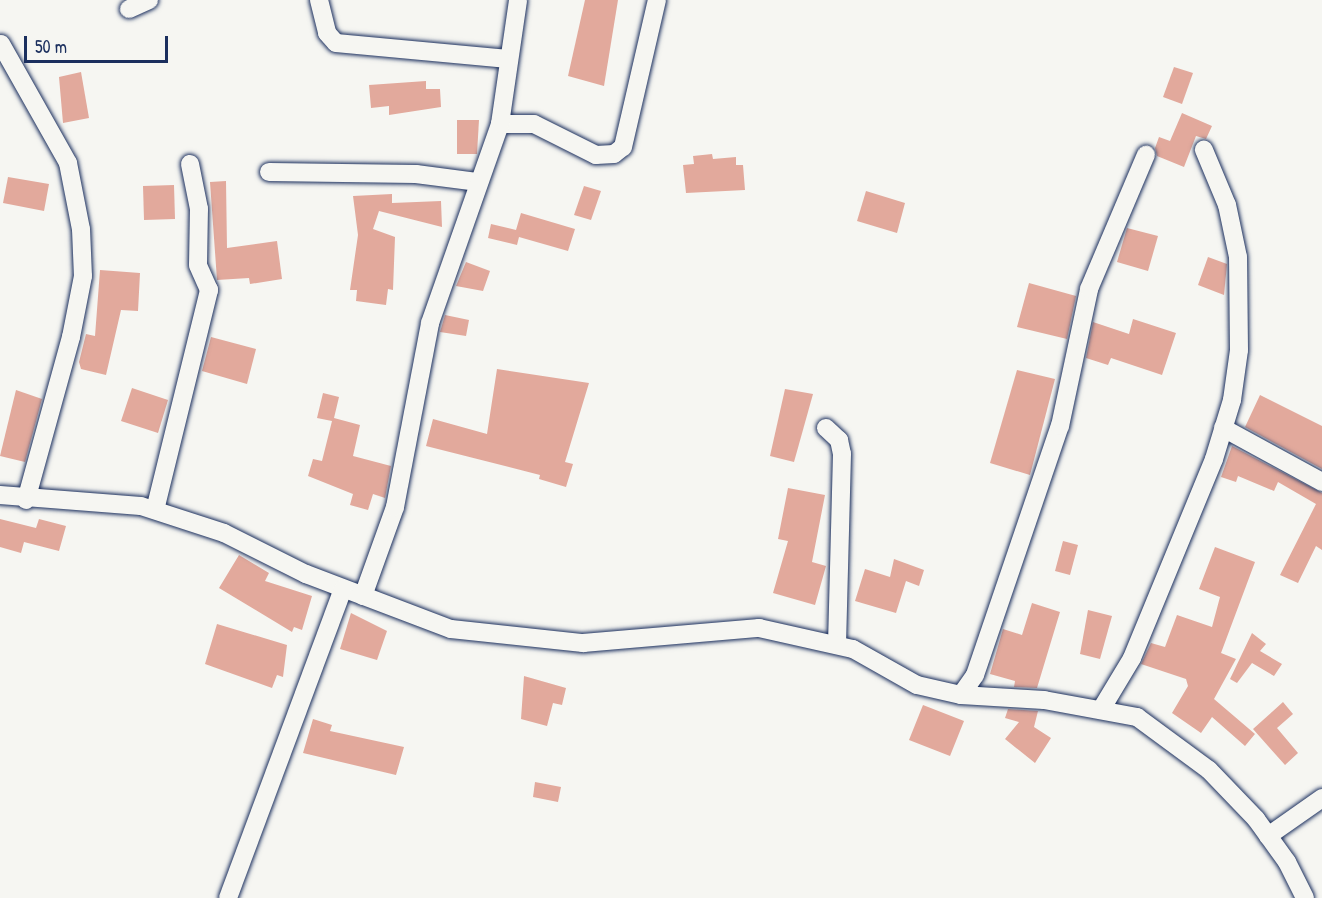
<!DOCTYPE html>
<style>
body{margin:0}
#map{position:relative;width:1322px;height:898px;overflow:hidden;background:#f6f6f2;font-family:"Patrick Hand",sans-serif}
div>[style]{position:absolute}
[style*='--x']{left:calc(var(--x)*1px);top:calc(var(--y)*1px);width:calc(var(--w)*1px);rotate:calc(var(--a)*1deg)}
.building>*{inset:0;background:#e2a99c}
.roads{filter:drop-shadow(0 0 2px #1b2f5e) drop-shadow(0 0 2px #1b2f5e)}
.street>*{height:18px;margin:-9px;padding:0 9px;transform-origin:9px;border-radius:9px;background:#f6f6f2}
span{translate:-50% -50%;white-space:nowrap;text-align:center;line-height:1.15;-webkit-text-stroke:4.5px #f6f6f2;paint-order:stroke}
.scale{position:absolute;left:24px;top:36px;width:144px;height:27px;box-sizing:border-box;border:3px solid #1b2f5e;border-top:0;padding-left:8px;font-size:18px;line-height:21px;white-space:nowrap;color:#1b2f5e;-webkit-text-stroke:4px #f6f6f2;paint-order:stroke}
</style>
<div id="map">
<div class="building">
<div style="clip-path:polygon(585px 0,618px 0,604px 86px,568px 76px)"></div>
<div style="clip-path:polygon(1174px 67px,1193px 73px,1182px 104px,1163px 97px)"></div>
<div style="clip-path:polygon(81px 72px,89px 118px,63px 123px,59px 77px)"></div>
<div style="clip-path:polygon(426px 81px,426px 89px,440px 89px,441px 107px,389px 115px,389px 106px,371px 108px,369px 85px)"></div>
<div style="clip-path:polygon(1182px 113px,1212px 126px,1206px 139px,1196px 136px,1184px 167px,1157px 156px,1155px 148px,1159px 137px,1170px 141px)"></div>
<div style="clip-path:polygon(457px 120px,479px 120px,477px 154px,457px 154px)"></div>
<div style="clip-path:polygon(712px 154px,713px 159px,736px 157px,736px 165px,743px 165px,745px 190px,686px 193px,683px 165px,694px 164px,693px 156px)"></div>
<div style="clip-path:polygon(8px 177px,49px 184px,44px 211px,3px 203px)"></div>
<div style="clip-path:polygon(226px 181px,227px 248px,277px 241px,282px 279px,250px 284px,249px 278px,217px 280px,210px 182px)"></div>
<div style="clip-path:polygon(174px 185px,175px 219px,144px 220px,143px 186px)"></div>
<div style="clip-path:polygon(584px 186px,601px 191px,591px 220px,574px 215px)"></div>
<div style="clip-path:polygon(866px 191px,905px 203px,897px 233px,857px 221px)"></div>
<div style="clip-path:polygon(392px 194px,392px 203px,441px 201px,442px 227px,379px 211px,373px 229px,395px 237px,393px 290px,388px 289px,386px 305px,356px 301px,357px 290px,350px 290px,358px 235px,353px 196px)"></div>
<div style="clip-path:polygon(521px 213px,575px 229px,568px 251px,519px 237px,517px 245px,488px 238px,491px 224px,516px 230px)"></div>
<div style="clip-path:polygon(1127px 228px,1158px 236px,1148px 271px,1117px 262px)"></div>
<div style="clip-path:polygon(1208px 257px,1227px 264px,1224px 295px,1198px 285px)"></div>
<div style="clip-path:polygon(466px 262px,490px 271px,483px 291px,456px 286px)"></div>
<div style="clip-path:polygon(100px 270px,140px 273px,138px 311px,121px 310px,106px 375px,81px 369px,79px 362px,86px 334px,95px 336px)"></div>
<div style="clip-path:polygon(1029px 283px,1076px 296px,1067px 339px,1017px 327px)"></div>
<div style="clip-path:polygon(445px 315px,469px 320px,466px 336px,440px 332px)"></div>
<div style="clip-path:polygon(1133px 319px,1176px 333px,1162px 375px,1111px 358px,1108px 365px,1086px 358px,1093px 322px,1129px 334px)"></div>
<div style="clip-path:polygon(211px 337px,256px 349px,247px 384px,202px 371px)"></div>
<div style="clip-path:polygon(497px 369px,589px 383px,565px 462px,573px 464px,566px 487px,539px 479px,540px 475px,426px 446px,433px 419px,487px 434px)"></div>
<div style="clip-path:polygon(1017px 370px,1055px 379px,1030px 475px,990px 463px)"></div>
<div style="clip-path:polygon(132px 388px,168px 400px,158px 433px,121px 421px)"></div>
<div style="clip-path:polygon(785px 389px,813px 394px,794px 462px,770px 456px)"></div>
<div style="clip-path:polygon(16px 390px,42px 399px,25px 462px,0 456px)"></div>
<div style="clip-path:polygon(323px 393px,339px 397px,334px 418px,360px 425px,353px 456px,391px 466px,385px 498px,373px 494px,368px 510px,350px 505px,353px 494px,308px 476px,313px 459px,322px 461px,332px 421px,317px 418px)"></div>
<div style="clip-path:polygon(1260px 395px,1322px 426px,1322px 469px,1245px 427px)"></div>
<div style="clip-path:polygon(1232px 446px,1322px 493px,1322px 550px,1316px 546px,1298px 583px,1280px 575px,1316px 504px,1278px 482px,1274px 491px,1238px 476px,1236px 482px,1221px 477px)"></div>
<div style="clip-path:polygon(788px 488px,825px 495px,812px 562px,826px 566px,815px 605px,773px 593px,788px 541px,778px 539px)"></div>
<div style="clip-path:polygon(0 519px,36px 528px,39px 519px,66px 526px,59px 551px,24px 542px,21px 553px,0 547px)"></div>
<div style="clip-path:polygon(1063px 541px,1078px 545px,1070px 575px,1055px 571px)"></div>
<div style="clip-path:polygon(1215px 547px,1255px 562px,1221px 653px,1236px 659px,1214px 699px,1255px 734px,1245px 746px,1212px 717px,1201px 733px,1172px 713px,1188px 686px,1186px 679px,1141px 664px,1151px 643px,1165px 647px,1177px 615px,1212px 627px,1220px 597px,1199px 589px)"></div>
<div style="clip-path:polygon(239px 555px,269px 573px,265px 581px,312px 596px,302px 630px,294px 627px,292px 632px,219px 588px)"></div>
<div style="clip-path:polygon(894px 559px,924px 570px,919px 586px,906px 581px,896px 613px,855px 601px,865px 569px,890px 577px)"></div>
<div style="clip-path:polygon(1032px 603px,1060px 612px,1037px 688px,1014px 687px,1015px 681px,990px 674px,1003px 629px,1022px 635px)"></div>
<div style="clip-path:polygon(1088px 610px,1112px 616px,1100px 659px,1080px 654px)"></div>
<div style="clip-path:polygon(351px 613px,387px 631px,377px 660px,340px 649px)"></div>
<div style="clip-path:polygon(217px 624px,287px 645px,283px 677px,277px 675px,272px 688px,205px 664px)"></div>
<div style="clip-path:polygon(1252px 633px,1266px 644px,1260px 651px,1282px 664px,1274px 676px,1252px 663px,1237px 683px,1230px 679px)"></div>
<div style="clip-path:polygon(524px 676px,566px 688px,562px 705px,553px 703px,547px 726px,521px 719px)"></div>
<div style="clip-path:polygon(1283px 702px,1293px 714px,1277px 728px,1298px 753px,1285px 765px,1253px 729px)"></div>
<div style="clip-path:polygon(923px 705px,964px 721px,950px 756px,909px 740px)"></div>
<div style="clip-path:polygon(1008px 709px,1038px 711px,1034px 727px,1051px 738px,1035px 763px,1005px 739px,1019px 722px,1005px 718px)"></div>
<div style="clip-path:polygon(313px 719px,332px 725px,330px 731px,404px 747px,396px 775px,303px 753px)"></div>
<div style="clip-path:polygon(535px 782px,561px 787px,558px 802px,533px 797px)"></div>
</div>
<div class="roads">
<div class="street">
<div style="--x:319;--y:0;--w:34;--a:76"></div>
<div style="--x:327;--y:33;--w:13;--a:48"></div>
<div style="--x:336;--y:43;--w:173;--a:5.3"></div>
<div style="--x:129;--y:9;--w:22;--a:-24"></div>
<div style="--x:1;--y:44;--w:137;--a:60.6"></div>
<div style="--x:68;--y:163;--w:67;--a:78.9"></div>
<div style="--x:81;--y:229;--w:47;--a:87.6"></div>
<div style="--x:83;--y:276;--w:62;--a:101.1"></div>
<div style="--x:71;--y:337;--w:169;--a:105.4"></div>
<div style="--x:500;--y:124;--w:34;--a:0"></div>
<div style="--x:534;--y:124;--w:69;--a:26.6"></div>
<div style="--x:596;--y:155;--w:18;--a:-3"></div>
<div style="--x:614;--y:154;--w:11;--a:-38"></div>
<div style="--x:623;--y:147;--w:151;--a:-77"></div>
<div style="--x:269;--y:172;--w:147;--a:0.8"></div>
<div style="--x:416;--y:174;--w:63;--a:7.4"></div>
<div style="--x:826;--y:428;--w:18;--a:43"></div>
<div style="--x:839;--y:440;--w:14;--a:78"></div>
<div style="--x:842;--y:454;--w:190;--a:91.5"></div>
<div style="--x:1223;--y:428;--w:113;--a:28.6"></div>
<div style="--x:0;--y:495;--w:141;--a:4.5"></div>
<div style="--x:141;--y:506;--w:87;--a:18"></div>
<div style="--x:224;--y:533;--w:92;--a:26.6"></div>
<div style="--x:306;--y:574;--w:155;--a:20.8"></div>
<div style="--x:451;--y:629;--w:133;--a:6.1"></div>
<div style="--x:583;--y:643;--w:177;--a:-4.9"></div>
<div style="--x:759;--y:628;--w:96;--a:12.6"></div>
<div style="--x:853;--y:649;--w:73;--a:29.4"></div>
<div style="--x:917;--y:685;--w:45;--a:12.8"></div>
<div style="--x:961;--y:695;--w:83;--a:3.4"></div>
<div style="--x:1044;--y:700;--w:95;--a:10.4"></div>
<div style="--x:1137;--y:717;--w:89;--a:36.4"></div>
<div style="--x:1209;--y:770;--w:68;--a:46.2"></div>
<div style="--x:1256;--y:819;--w:53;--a:54.2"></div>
<div style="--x:1287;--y:862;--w:40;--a:63.4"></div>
<div style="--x:155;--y:510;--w:227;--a:-76.2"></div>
<div style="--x:209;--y:290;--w:27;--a:-114"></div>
<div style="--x:198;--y:265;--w:56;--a:-89"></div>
<div style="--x:199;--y:209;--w:46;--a:-101.3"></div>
<div style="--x:363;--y:596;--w:95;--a:-70.2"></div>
<div style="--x:395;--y:507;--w:187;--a:-79.2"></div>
<div style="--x:430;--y:323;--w:211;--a:-70.6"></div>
<div style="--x:500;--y:124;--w:125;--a:-81.7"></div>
<div style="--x:961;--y:695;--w:24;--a:-55"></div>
<div style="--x:975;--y:675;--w:263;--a:-71.2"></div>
<div style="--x:1060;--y:426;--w:140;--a:-78"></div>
<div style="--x:1089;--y:289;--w:146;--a:-67"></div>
<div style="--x:1102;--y:708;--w:58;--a:-59"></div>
<div style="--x:1132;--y:658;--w:215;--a:-67.6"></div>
<div style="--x:1214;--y:459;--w:62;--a:-73"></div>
<div style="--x:1232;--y:400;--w:50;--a:-82"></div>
<div style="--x:1239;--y:350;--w:93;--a:-90.6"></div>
<div style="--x:1238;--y:257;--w:53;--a:-101.9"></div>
<div style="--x:1227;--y:205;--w:60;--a:-112.7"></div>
<div style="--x:1268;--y:836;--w:66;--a:-35.1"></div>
<div style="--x:228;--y:898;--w:330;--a:-69.6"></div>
</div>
</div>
<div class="scale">50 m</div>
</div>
